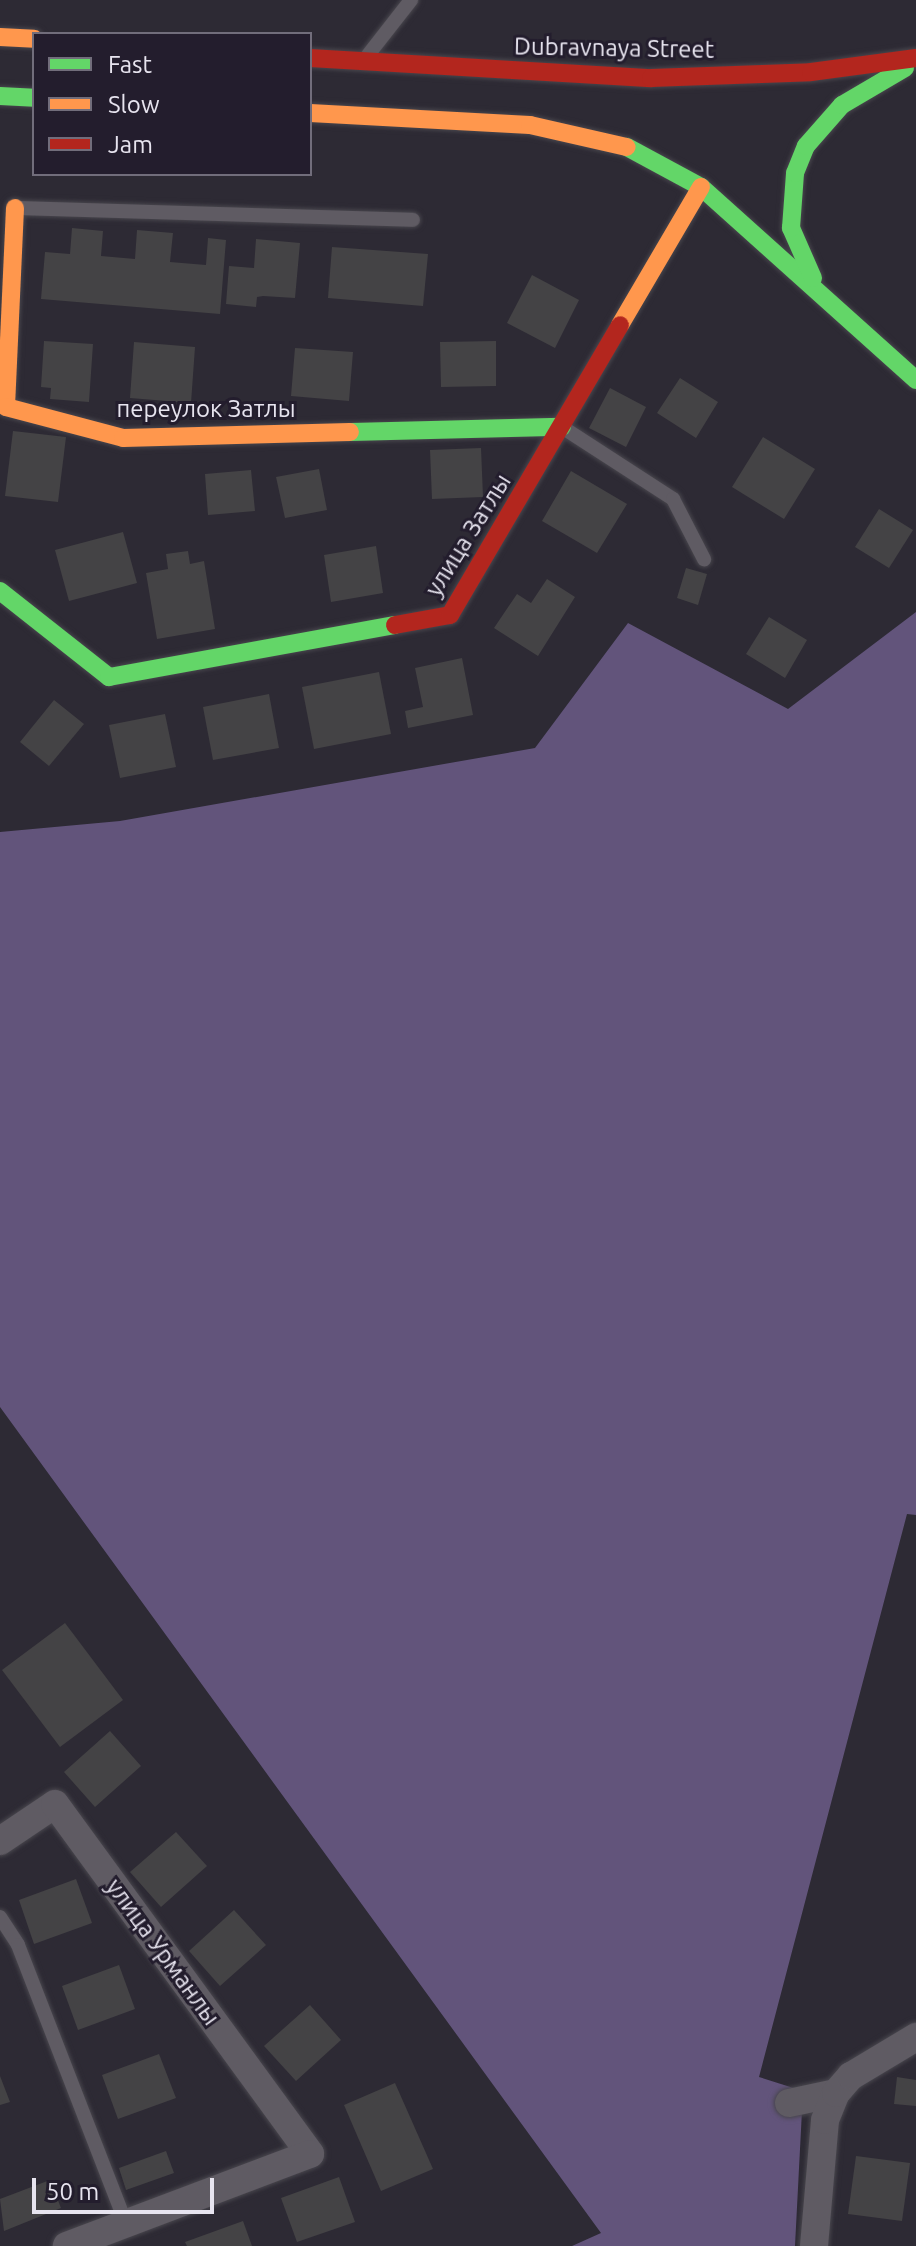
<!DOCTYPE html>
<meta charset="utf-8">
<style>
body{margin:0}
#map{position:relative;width:916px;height:2246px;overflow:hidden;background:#2d2a34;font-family:Ubuntu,sans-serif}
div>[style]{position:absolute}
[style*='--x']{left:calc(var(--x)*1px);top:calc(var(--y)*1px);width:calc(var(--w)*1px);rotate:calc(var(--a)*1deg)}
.forest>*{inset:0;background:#62547b}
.building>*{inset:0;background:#444345}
.roads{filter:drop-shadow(0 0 2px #48464d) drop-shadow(0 0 2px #48464d)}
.lane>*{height:14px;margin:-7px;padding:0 7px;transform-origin:7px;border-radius:7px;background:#5f5b63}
.street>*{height:28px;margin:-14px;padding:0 14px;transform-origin:14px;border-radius:14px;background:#5f5b63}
.fast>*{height:18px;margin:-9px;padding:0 9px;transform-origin:9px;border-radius:9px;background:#63d668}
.slow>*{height:18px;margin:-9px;padding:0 9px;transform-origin:9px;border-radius:9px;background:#ff974d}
.jam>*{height:18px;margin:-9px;padding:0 9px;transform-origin:9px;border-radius:9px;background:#b3261e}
span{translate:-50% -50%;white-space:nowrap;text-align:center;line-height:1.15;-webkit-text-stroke:6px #231d2d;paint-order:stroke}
.street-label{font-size:24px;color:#e7e4ef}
.legend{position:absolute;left:32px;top:32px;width:280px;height:144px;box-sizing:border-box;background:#231d2d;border:2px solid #716d7b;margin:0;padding:10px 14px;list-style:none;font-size:24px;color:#e7e4ef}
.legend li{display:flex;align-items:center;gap:16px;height:40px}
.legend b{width:40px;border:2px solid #716d7b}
.scale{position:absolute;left:32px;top:2178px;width:182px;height:36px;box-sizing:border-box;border:4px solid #e7e4ef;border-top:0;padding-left:10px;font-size:24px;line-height:28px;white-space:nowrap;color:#e7e4ef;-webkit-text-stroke:6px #231d2d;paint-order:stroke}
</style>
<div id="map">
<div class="forest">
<div style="clip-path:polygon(916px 612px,916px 1515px,907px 1514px,759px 2077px,803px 2091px,795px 2246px,572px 2246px,601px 2233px,0 1407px,0 832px,120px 821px,535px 748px,628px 623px,788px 709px)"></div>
</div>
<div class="building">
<div style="clip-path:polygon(72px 228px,103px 231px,101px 256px,135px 259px,137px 230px,173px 233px,170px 262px,206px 265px,208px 238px,226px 240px,220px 314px,41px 299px,45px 252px,70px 254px)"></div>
<div style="clip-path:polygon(256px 239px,300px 243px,295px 298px,263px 296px,257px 297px,256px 307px,226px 304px,229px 266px,254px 268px)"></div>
<div style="clip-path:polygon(332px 247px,428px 254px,423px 306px,328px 298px)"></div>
<div style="clip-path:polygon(532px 275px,579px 300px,555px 348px,507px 323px)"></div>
<div style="clip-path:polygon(44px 341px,93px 344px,89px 402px,50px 399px,51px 388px,41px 387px)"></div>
<div style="clip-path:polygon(496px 341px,496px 386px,441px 387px,440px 342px)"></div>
<div style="clip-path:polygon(134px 342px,195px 347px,191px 403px,130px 398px)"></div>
<div style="clip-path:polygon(295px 348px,353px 352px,349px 401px,291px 396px)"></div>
<div style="clip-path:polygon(680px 378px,718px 402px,696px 438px,657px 413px)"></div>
<div style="clip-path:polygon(610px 388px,646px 407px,626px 447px,589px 428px)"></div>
<div style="clip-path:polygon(13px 431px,66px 437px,58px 502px,5px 496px)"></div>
<div style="clip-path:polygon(763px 437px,815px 469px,784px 519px,732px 487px)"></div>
<div style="clip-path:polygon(481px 448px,483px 497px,432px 499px,430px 450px)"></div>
<div style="clip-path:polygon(319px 469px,327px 510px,285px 518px,276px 477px)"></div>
<div style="clip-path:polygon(251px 470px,255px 511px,208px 515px,205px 474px)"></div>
<div style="clip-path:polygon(571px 471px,627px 504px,597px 553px,542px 521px)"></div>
<div style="clip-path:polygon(879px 509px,913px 530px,889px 568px,855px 547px)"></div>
<div style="clip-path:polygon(123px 532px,137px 583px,69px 601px,55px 550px)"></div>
<div style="clip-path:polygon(376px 546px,383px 593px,331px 602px,324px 555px)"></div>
<div style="clip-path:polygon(188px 551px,190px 564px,204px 561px,215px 629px,157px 639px,146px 573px,168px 569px,166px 554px)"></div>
<div style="clip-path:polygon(686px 568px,707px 574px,698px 605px,677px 598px)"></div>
<div style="clip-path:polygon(547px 579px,575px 597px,538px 656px,494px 628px,517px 594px,531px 603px)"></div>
<div style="clip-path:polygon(769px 617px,807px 640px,785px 678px,746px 654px)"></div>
<div style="clip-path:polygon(462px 658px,473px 715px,408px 728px,405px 711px,423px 707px,415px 668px)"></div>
<div style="clip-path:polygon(379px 672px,391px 734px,314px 749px,302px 687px)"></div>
<div style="clip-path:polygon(269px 694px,279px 748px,213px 760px,203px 707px)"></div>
<div style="clip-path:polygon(54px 700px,84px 724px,49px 766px,20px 742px)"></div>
<div style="clip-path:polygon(165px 714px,176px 767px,120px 778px,109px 725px)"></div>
<div style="clip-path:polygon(65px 1623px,123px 1700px,60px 1747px,2px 1670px)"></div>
<div style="clip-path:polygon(110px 1731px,141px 1766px,95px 1807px,64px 1772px)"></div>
<div style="clip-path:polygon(176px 1832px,207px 1866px,161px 1907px,130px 1872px)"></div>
<div style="clip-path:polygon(76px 1879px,92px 1923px,34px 1944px,19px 1900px)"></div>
<div style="clip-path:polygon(234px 1910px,266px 1945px,220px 1986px,189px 1951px)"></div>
<div style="clip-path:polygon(119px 1965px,135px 2009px,78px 2030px,62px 1986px)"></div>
<div style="clip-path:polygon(310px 2005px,341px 2040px,296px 2081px,264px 2046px)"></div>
<div style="clip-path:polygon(159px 2054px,176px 2098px,118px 2119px,102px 2075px)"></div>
<div style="clip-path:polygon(0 2076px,10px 2102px,0 2105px)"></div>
<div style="clip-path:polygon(897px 2077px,916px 2080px,916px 2106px,894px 2104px)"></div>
<div style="clip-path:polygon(395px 2083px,433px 2169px,381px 2191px,344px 2105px)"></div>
<div style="clip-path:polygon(166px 2151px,174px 2173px,126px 2190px,119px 2168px)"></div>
<div style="clip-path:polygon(856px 2156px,910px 2163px,902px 2221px,848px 2214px)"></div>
<div style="clip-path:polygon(339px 2177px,355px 2222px,297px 2242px,281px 2198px)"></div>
<div style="clip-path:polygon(50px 2180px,61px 2208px,4px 2231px,0 2199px)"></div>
<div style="clip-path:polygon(243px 2221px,252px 2246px,187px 2246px,185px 2242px)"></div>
</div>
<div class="roads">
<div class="lane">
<div style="--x:368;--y:55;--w:70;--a:-52"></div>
<div style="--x:16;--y:208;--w:397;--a:1.7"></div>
<div style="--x:565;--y:429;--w:129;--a:32.9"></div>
<div style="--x:673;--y:499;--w:68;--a:62.7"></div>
<div style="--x:0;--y:1917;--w:33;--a:57"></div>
<div style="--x:18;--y:1945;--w:299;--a:68.8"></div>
</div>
<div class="street">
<div style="--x:0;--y:1841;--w:66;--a:-33.9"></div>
<div style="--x:55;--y:1804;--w:433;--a:53.9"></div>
<div style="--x:310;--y:2154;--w:260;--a:159.3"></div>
<div style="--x:789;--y:2103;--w:48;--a:-12"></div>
<div style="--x:814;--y:2246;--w:126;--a:-85"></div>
<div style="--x:825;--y:2120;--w:29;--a:-68"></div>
<div style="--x:836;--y:2093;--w:23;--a:-49"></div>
<div style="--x:851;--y:2076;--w:76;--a:-31"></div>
</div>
<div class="fast">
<div style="--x:0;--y:96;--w:34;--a:3"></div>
<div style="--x:627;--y:147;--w:84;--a:28.4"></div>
<div style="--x:701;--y:187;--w:289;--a:41.9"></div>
<div style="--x:813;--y:278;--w:55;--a:-113.7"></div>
<div style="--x:791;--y:228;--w:55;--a:-85.8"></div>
<div style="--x:795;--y:173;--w:29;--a:-68"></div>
<div style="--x:806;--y:146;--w:55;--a:-48.7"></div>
<div style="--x:842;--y:105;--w:73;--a:-30.4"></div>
<div style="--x:350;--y:432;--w:212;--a:-1.4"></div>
<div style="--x:0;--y:591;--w:139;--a:38.3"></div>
<div style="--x:109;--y:677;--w:291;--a:-10.3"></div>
</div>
<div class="slow">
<div style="--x:0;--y:37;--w:34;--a:3"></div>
<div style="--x:310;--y:113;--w:220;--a:3.1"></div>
<div style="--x:530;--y:125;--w:99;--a:12.8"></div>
<div style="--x:15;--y:208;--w:199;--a:92.6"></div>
<div style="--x:6;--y:407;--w:121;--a:14.8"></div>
<div style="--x:123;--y:438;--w:227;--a:-1.5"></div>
<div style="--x:620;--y:325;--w:160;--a:-59.6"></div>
</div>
<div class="jam">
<div style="--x:310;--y:58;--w:342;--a:3.4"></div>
<div style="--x:651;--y:78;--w:160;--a:-2.1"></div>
<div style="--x:811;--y:72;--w:106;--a:-7.6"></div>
<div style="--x:395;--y:625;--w:56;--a:-10.3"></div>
<div style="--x:450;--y:615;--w:336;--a:-59.6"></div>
</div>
</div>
<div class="street-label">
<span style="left:614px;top:48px;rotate:1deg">Dubravnaya Street</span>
<span style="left:206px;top:409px">переулок Затлы</span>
<span style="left:468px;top:535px;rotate:-58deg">улица Затлы</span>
<span style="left:163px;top:1952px;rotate:54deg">улица Урманлы</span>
</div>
<ul class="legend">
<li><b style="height:10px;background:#63d668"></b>Fast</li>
<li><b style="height:10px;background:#ff974d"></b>Slow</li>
<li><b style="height:10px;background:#b3261e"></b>Jam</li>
</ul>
<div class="scale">50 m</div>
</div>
